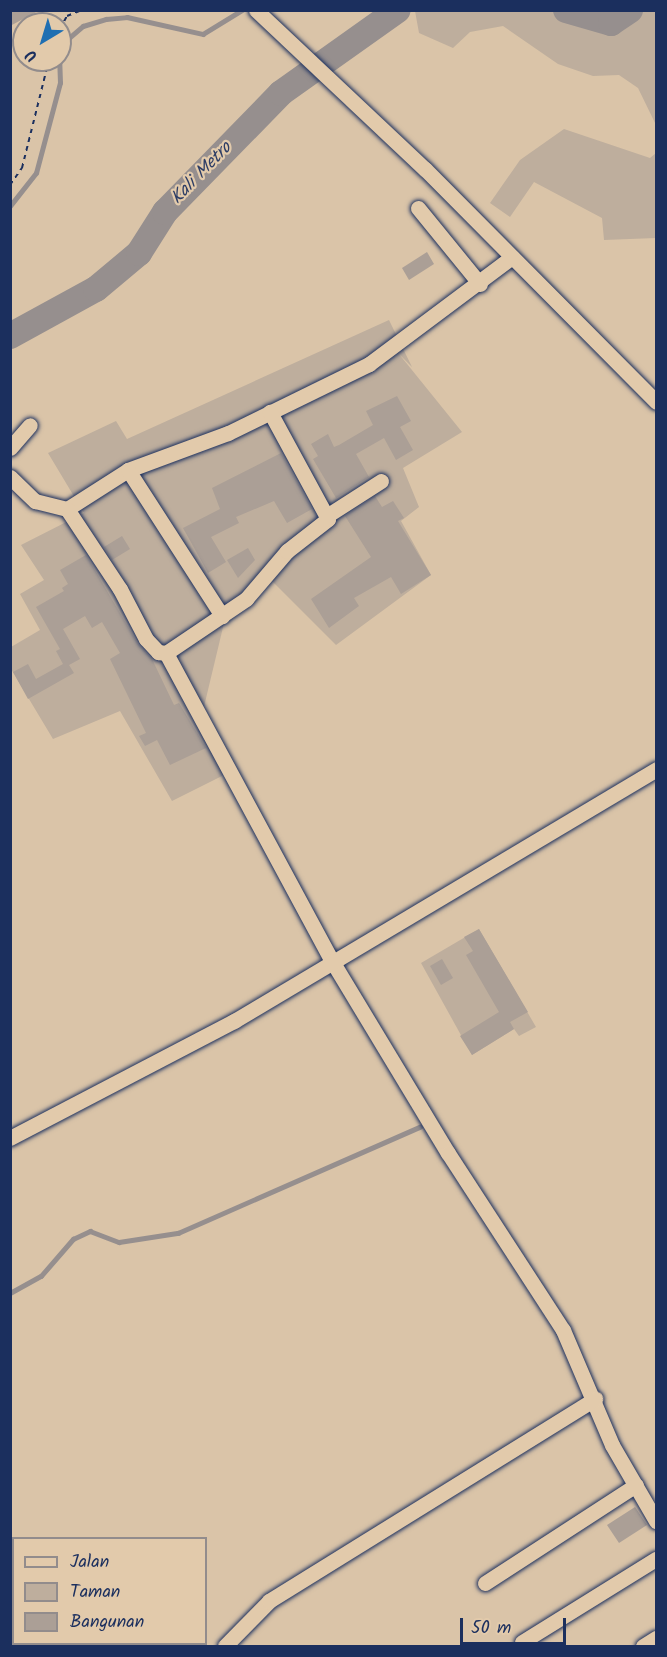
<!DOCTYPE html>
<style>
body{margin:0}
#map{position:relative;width:667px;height:1657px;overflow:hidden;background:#dac4a8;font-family:Kalam,sans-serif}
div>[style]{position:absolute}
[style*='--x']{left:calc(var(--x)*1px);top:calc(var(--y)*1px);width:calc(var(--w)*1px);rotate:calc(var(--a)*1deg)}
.green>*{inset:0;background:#beae9d}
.stream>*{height:4.5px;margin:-2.25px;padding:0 2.25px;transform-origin:2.25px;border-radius:2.25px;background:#968f8e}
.river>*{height:26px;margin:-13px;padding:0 13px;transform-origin:13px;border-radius:13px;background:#968f8e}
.building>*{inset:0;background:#ab9f96}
.path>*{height:2px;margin-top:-1px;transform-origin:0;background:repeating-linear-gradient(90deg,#1b2f5e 0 4.5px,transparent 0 9px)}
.roads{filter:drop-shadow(0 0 2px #1b2f5e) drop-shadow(0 0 2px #1b2f5e)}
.minor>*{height:15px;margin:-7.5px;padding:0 7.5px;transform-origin:7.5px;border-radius:7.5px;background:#e2caab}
span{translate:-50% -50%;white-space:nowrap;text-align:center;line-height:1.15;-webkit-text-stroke:4.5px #e2caab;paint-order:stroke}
.water-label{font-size:18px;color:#2d3d65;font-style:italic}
.frame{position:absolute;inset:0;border:12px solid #1b2f5e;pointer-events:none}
.legend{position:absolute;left:12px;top:1537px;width:195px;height:108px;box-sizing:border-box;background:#e2caab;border:2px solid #928c8c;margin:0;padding:8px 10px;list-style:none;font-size:18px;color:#1b2f5e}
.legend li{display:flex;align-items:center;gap:12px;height:30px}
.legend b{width:30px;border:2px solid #928c8c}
.north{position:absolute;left:12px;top:12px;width:60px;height:60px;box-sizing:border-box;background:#e2caab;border:2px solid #928c8c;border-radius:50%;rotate:218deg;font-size:16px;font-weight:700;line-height:24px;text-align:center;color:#1b2f5e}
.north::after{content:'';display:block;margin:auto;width:21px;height:27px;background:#1f6fb2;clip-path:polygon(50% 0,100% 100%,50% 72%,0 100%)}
.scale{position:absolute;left:460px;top:1618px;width:106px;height:27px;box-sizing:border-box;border:3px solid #1b2f5e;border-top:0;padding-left:8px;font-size:18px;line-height:21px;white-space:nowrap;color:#1b2f5e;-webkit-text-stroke:4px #e2caab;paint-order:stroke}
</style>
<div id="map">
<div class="green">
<div style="clip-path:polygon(415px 11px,566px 11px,611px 23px,618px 11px,656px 11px,656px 125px,638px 88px,619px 75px,593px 76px,558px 64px,503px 26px,470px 32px,453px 48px,419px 33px)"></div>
<div style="clip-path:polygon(564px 129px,650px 158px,656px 153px,656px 238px,604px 240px,602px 218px,534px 182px,510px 217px,490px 203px,520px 160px)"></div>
<div style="clip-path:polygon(389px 320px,412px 367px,399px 354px,462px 432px,403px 468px,419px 507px,401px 521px,431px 575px,336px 645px,267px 576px,225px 619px,202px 715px,234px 770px,172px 801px,120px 711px,53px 739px,11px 669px,11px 647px,40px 630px,20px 594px,44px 580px,21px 545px,84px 513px,48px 453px,116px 421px,127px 439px)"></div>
<div style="clip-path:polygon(479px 929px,536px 1027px,519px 1036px,514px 1029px,472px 1055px,421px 963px)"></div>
</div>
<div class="stream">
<div style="--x:60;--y:57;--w:21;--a:-65"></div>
<div style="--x:69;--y:38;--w:18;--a:-41"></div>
<div style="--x:83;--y:26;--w:24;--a:-17"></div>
<div style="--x:106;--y:19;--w:21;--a:-5"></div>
<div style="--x:127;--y:17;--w:78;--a:12.6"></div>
<div style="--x:203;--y:34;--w:46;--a:-31.6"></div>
<div style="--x:10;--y:206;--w:42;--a:-51.8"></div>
<div style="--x:36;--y:173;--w:93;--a:-75.1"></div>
<div style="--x:60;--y:83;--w:23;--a:-92"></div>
<div style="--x:10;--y:1293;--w:35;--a:-29"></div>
<div style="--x:41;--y:1276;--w:49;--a:-49.1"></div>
<div style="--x:73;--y:1239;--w:19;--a:-25"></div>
<div style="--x:90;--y:1231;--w:31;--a:21"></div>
<div style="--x:119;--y:1242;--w:60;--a:-8.7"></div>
<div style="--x:178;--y:1233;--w:264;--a:-23.7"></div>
</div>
<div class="river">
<div style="--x:566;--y:10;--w:47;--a:16.1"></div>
<div style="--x:611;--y:23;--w:23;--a:-34"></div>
<div style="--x:10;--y:336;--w:98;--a:-28.7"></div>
<div style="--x:96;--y:289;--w:56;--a:-39.9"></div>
<div style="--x:139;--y:253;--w:49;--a:-57.6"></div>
<div style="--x:165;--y:212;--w:166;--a:-45.7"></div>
<div style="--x:281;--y:93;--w:143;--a:-35.4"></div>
</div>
<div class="building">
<div style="clip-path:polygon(10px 10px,40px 10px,10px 26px)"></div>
<div style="clip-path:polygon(427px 252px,434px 264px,409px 280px,402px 268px)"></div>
<div style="clip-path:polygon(397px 396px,411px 421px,400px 427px,413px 450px,396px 460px,384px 438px,356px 454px,369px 477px,336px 498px,313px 459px,318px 456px,311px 444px,328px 434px,334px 447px,339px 445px,373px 425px,366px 411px)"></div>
<div style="clip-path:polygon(281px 453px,312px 509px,287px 523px,274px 501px,236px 517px,239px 523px,211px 537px,226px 562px,208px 573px,183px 528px,220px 509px,212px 488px)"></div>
<div style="clip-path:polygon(375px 496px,382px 507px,393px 501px,404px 518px,398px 521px,431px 575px,401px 594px,391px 577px,354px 598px,359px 606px,329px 628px,311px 599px,371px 557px,345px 516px)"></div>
<div style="clip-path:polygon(122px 536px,130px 549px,112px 560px,104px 547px)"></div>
<div style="clip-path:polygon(248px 548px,255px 560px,238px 578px,227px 560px)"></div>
<div style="clip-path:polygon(86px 555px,138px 644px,152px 659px,174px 705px,179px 703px,206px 748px,170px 765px,157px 740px,145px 746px,139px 736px,146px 733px,110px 659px,120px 653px,102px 622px,92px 628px,85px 616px,63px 629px,80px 659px,69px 665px,74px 673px,28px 699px,13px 672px,28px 664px,36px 679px,63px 664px,56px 651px,60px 649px,36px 607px,64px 591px,62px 588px,68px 584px,60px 570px)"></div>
<div style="clip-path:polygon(479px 929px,528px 1012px,510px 1022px,514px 1029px,472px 1055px,460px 1036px,499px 1012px,466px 955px,473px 951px,464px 937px)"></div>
<div style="clip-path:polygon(442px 959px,453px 978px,441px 985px,430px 966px)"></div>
<div style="clip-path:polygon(635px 1507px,647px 1525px,619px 1543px,607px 1525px)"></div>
</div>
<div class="path">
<div style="--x:60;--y:29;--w:15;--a:-62"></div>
<div style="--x:67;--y:16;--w:16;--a:-22"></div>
<div style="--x:10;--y:185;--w:21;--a:-55"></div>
<div style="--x:22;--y:168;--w:111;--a:-76"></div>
</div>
<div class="roads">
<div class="minor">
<div style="--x:256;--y:10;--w:232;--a:43.3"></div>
<div style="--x:425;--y:169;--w:328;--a:45.2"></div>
<div style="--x:418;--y:208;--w:98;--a:50.8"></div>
<div style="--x:512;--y:257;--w:179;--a:143.2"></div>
<div style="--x:369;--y:364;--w:157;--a:153.9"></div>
<div style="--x:228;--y:433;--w:107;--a:159.7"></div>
<div style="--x:128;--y:470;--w:72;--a:147.4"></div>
<div style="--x:67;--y:509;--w:96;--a:56.5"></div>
<div style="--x:120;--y:589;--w:56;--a:62.5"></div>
<div style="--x:146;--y:639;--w:18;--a:47"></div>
<div style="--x:158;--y:652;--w:8;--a:7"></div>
<div style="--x:166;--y:653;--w:350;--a:61.7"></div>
<div style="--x:332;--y:961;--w:224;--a:58.9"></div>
<div style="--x:448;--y:1153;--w:211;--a:57"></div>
<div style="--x:563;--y:1330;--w:125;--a:66.9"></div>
<div style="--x:612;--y:1445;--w:88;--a:59.9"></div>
<div style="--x:10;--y:448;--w:30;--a:-49"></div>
<div style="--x:128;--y:470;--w:174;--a:57.2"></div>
<div style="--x:10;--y:477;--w:35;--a:44"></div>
<div style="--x:35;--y:501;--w:33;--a:14"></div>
<div style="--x:328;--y:515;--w:63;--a:-32.7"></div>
<div style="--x:166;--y:653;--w:97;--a:-34"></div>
<div style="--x:246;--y:599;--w:63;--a:-49.5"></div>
<div style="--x:287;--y:551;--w:52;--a:-38"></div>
<div style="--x:328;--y:519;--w:122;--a:-118.5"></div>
<div style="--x:10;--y:1138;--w:253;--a:-27.6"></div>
<div style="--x:234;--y:1021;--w:492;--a:-30.8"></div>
<div style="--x:485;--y:1583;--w:180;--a:-33"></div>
<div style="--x:522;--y:1642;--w:158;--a:-31.8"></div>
<div style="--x:225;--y:1646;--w:63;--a:-45.6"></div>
<div style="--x:269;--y:1601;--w:384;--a:-31.8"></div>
<div style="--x:643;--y:1646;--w:15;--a:-32"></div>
</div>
</div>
<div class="water-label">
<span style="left:202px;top:174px;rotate:-46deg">Kali Metro</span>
</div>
<div class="frame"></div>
<ul class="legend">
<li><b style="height:8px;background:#e2caab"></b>Jalan</li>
<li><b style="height:16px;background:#beae9d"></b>Taman</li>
<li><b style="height:16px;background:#ab9f96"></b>Bangunan</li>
</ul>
<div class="north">U</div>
<div class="scale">50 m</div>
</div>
